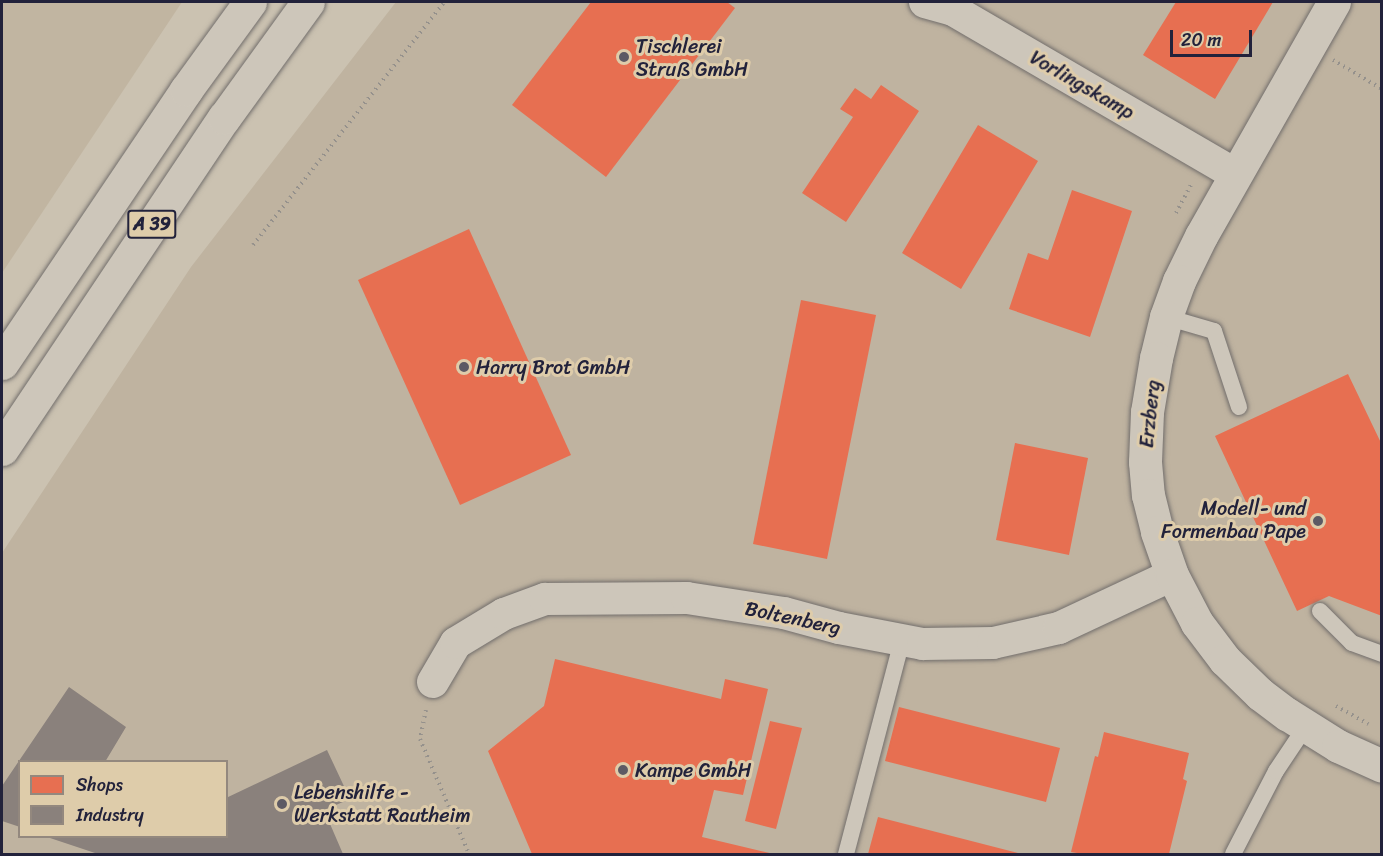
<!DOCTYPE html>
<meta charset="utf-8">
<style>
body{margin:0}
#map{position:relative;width:1383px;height:856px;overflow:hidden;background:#cbc2b1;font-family:Sriracha,sans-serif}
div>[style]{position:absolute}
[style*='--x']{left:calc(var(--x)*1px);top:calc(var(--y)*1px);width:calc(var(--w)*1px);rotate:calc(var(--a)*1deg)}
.built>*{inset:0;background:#bfb3a0}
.green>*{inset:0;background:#c1b5a1}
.shops>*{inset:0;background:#e76f51}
.industry>*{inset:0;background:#8a817c}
.path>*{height:4px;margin-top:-2px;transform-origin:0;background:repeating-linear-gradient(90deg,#95918c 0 1.5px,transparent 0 6px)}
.roads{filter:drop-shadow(0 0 2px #726e6c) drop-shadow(0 0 2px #726e6c)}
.service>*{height:16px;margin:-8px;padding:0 8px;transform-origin:8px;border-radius:8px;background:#cdc6ba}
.minor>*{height:32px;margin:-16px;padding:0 16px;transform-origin:16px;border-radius:16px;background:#cdc6ba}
.tertiary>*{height:33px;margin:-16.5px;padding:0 16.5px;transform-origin:16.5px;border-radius:16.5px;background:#cdc6ba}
.motorway>*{height:33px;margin:-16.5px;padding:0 16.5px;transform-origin:16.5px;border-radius:16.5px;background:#cdc6ba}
.dots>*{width:16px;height:16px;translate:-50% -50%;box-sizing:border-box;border:3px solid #deccaa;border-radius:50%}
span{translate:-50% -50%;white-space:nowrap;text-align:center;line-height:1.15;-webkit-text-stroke:6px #deccaa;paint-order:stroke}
.shield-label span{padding:2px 4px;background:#deccaa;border:2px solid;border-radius:4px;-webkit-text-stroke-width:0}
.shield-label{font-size:18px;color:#22223b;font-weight:700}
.poi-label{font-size:20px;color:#22223b}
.left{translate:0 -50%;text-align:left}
.right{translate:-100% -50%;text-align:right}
.street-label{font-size:20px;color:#22223b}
.frame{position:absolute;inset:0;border:3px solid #22223b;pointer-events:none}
.legend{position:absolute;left:18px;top:760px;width:210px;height:78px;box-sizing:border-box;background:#deccaa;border:2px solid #93887e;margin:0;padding:8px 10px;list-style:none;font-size:18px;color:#22223b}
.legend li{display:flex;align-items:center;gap:12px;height:30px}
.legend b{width:30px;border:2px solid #93887e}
.scale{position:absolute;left:1170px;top:30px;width:82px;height:27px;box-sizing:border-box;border:3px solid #22223b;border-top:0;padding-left:8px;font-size:18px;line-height:21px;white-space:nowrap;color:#22223b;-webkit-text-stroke:4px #deccaa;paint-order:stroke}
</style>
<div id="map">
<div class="built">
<div style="clip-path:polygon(evenodd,396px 2px,1381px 2px,1381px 854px,2px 854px,2px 553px,191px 267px,396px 2px,20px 762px,226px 762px,226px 836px,20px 836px,20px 762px)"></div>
</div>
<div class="green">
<div style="clip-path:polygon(2px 2px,182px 2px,2px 273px)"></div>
</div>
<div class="shops">
<div style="clip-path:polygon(591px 2px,727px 2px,735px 8px,606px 177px,512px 105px)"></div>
<div style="clip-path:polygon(1176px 2px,1273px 2px,1215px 99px,1143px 55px)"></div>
<div style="clip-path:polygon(881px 85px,919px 111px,846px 222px,802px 193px,853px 117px,840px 109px,855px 88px,871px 99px)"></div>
<div style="clip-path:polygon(978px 125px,1038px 161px,961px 289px,902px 253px)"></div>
<div style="clip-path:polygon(1072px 190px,1132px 211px,1090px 337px,1009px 309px,1028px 253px,1048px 260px)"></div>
<div style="clip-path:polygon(469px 229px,571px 455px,460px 505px,358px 280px)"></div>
<div style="clip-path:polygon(801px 300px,876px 315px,827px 559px,753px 544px)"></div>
<div style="clip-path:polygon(1348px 374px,1382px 445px,1382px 616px,1329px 596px,1297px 611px,1215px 436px)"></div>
<div style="clip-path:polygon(1015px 443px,1088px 458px,1069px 555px,996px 540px)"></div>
<div style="clip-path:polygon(555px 659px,721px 699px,725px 679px,768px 689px,743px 795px,714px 790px,702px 837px,774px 854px,532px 854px,488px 751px,544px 706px)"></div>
<div style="clip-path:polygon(899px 707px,1060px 748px,1046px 802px,885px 761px)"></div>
<div style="clip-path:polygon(770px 721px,802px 728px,776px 829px,745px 821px)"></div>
<div style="clip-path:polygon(1104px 732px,1189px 753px,1183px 779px,1187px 781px,1169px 854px,1083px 854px,1071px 852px,1095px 756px,1098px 757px)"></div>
<div style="clip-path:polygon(878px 817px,1022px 854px,868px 854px)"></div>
</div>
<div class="industry">
<div style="clip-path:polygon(69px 687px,126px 727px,105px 762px,20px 762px,20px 827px,2px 821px,2px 786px)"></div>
<div style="clip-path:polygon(327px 750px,350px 799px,324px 810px,343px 854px,98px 854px,47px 837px,226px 836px,226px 798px)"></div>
</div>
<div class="path">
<div style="--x:1333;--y:60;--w:57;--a:30.6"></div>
<div style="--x:1176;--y:213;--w:34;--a:-62"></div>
<div style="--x:253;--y:245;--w:309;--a:-51.8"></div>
<div style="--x:1336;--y:706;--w:37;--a:29"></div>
<div style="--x:426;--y:710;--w:30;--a:102"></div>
<div style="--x:420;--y:739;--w:125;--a:66.9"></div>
</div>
<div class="roads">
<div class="service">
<div style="--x:1166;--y:317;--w:50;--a:16.3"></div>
<div style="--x:1214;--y:331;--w:80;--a:71.8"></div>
<div style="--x:1320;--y:611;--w:45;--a:45"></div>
<div style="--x:1352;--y:643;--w:32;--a:20"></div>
<div style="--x:846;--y:854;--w:221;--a:-75.3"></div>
<div style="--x:1233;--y:854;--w:93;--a:-62.6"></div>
<div style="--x:1276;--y:771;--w:54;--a:-56.3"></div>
</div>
<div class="minor">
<div style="--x:925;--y:2;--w:29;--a:16"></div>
<div style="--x:953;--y:10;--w:328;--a:30.2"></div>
<div style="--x:433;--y:682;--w:45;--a:-59.5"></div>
<div style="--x:456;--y:643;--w:56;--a:-31.1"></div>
<div style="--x:504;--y:614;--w:44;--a:-20.1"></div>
<div style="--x:545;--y:599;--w:142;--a:-0.4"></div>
<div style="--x:687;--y:598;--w:98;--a:8.8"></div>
<div style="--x:784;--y:613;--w:57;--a:15.3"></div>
<div style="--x:839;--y:628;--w:86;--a:10.8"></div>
<div style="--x:923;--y:644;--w:70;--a:-0.8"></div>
<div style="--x:993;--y:643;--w:68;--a:-12.8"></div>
<div style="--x:1059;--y:628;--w:125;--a:-25.1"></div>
</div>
<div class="tertiary">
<div style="--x:1334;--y:2;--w:269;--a:119.6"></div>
<div style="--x:1201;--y:236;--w:50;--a:116.1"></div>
<div style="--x:1179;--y:281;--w:38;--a:110"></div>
<div style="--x:1166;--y:317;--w:42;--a:103.7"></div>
<div style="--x:1156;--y:358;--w:55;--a:99.5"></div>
<div style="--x:1147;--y:412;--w:50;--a:92.3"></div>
<div style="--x:1145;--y:462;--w:33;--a:85"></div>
<div style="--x:1148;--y:495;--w:38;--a:76"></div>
<div style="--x:1157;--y:532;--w:46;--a:70.8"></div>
<div style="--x:1172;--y:575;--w:54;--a:62.5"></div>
<div style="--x:1197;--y:623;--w:46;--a:52.9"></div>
<div style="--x:1225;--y:660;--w:49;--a:44.2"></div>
<div style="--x:1260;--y:694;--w:34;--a:37"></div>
<div style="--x:1287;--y:714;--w:60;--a:32.1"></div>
<div style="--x:1338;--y:746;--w:48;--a:24.4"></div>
</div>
<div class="motorway">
<div style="--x:2;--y:363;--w:329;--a:-56"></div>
<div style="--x:186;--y:90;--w:109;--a:-54"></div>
<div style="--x:2;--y:449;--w:399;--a:-56.2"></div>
<div style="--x:224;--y:118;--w:143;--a:-54.1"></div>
</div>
</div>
<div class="dots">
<div style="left:624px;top:57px;background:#5d5a64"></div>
<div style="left:464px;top:367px;background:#5d5a64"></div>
<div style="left:1318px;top:521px;background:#5d5a64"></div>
<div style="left:623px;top:770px;background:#5d5a64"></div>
<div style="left:282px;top:804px;background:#5d5a64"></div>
</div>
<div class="shield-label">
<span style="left:152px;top:224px">A 39</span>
</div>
<div class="poi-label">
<span class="left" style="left:636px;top:58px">Tischlerei<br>Struß GmbH</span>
<span class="left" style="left:476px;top:367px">Harry Brot GmbH</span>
<span class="right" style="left:1306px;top:520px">Modell- und<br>Formenbau Pape</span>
<span class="left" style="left:635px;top:770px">Kampe GmbH</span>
<span class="left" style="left:294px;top:804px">Lebenshilfe -<br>Werkstatt Rautheim</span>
</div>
<div class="street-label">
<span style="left:1082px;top:85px;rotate:30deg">Vorlingskamp</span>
<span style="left:1150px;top:414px;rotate:-84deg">Erzberg</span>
<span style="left:793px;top:618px;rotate:12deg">Boltenberg</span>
</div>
<div class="frame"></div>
<ul class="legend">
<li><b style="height:16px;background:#e76f51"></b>Shops</li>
<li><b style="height:16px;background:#8a817c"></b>Industry</li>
</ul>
<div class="scale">20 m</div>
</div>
